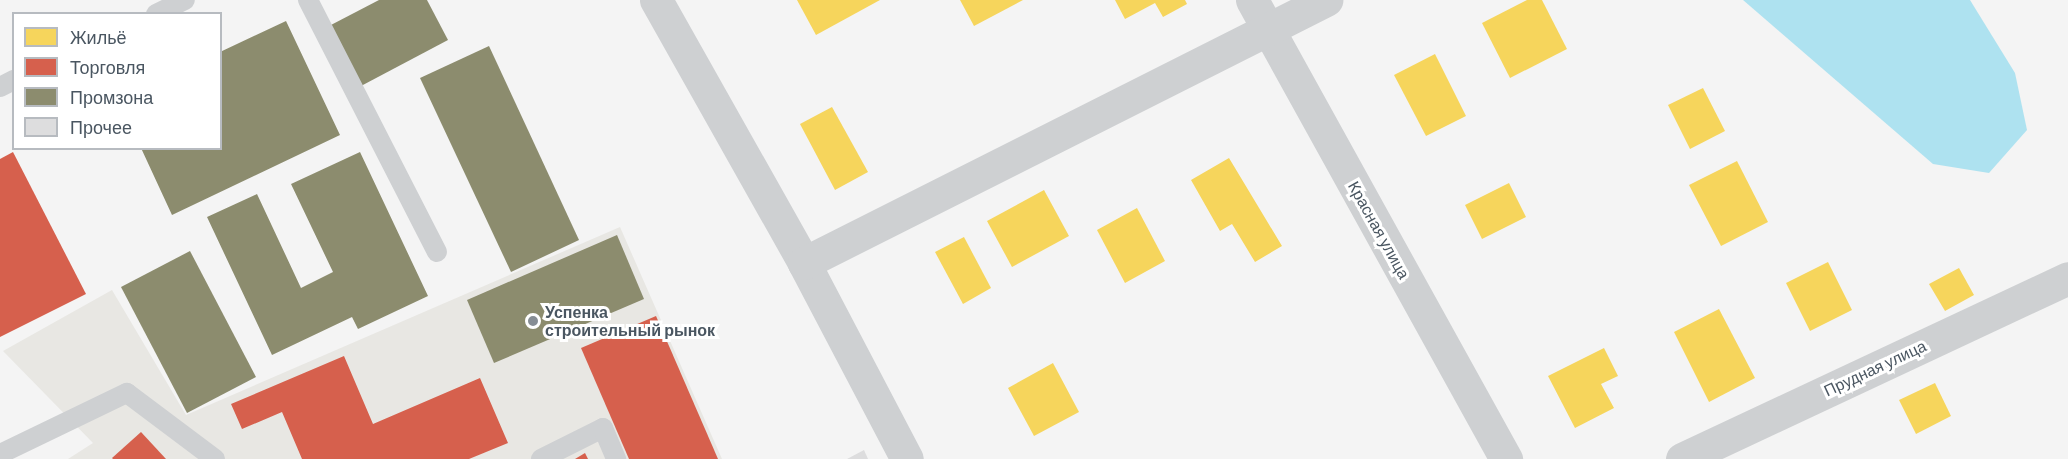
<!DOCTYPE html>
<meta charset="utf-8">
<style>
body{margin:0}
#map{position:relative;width:2068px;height:459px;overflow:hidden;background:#f4f4f4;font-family:Barlow,sans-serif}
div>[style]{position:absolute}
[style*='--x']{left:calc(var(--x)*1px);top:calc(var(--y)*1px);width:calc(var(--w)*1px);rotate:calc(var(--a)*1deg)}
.commercial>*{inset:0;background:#e8e7e3}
.water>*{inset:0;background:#aee2f0}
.homes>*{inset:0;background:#f6d55c}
.shops>*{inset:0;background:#d6604d}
.industry>*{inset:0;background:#8c8c6e}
.building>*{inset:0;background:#ddddde}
.lane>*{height:20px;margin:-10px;padding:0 10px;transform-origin:10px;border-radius:10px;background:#ced0d2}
.street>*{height:33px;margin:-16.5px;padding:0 16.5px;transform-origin:16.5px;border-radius:16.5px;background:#ced0d2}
.dots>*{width:16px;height:16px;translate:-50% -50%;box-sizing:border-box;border:3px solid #fff;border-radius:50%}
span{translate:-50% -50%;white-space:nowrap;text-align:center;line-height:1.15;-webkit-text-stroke:6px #fff;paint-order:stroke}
.street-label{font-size:16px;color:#4a5661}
.poi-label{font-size:16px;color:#4a5661;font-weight:700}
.left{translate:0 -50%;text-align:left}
.legend{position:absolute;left:12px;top:12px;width:210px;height:138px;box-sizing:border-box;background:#fff;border:2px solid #b7bbc0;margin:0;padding:8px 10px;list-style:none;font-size:18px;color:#4a5661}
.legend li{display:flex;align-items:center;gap:12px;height:30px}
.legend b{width:30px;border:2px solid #b7bbc0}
</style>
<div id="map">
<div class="commercial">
<div style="clip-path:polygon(620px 227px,722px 459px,68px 459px,93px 443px,3px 351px,112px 290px,186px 415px)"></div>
</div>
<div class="water">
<div style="clip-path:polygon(1743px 0,1970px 0,2015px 73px,2027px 130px,1989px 173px,1933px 164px)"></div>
</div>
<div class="homes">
<div style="clip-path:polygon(797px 0,880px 0,816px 35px)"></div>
<div style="clip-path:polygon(960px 0,1023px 0,974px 26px)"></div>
<div style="clip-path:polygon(1115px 0,1185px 0,1187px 4px,1163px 17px,1155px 3px,1125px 19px)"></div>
<div style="clip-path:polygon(1527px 0,1542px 0,1567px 49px,1510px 78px,1482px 23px)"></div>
<div style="clip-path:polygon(1435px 54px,1466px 116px,1426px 136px,1394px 75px)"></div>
<div style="clip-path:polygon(1703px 88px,1725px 131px,1690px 149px,1668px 105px)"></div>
<div style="clip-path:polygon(832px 107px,868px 172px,835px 190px,800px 124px)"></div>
<div style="clip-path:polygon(1229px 158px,1282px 246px,1255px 262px,1232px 224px,1220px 231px,1191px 180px)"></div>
<div style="clip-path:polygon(1737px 161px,1768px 222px,1721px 246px,1689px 185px)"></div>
<div style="clip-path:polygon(1509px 183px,1526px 217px,1482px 239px,1465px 205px)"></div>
<div style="clip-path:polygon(1044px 190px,1069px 236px,1012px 267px,987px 221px)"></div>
<div style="clip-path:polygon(1137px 208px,1165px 261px,1125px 283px,1097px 230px)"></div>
<div style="clip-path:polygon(964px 237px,991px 288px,963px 304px,935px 252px)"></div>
<div style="clip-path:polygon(1828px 262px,1852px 310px,1810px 331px,1786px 283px)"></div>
<div style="clip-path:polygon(1959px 268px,1974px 295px,1945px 311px,1929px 284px)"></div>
<div style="clip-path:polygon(1719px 309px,1755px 378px,1709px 402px,1674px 332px)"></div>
<div style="clip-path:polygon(1604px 348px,1618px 376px,1601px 384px,1614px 408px,1575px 428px,1548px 376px)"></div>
<div style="clip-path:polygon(1053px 363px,1079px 412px,1034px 436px,1008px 388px)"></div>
<div style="clip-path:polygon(1935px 383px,1951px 416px,1916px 434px,1899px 400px)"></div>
</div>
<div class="shops">
<div style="clip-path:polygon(13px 152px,86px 294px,0 337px,0 159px)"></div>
<div style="clip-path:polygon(656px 316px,718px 459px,629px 459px,581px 348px)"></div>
<div style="clip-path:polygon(344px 356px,373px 424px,480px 378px,508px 443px,469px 459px,302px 459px,282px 412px,242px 429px,231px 404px)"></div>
<div style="clip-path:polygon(141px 432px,166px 459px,113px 459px,112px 458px)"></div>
<div style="clip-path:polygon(585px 453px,588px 459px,575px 459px)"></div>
</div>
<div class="industry">
<div style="clip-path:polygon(379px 0,427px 0,448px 40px,361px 86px,329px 26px)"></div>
<div style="clip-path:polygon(286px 21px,340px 135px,172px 215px,141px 148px,220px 148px,220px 52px)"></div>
<div style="clip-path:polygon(489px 46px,579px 240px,511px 272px,420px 78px)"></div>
<div style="clip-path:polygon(360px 152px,428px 296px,358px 329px,352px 317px,272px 355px,207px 217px,257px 194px,301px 288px,333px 272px,291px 184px)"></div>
<div style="clip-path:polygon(617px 235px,644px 299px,494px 363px,467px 300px)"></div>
<div style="clip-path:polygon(190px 251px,256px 377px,187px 413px,121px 287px)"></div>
</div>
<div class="building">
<div style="clip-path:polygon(864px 450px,868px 459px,847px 459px)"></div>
</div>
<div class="lane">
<div style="--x:308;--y:0;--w:283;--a:62.9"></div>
<div style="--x:156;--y:14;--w:32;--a:-26"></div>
<div style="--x:0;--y:87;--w:16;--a:-27"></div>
<div style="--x:0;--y:454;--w:141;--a:-25.7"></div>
<div style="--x:127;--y:393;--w:110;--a:36.9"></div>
<div style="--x:541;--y:459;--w:69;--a:-26.6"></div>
<div style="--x:603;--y:428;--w:34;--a:67"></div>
</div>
<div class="street">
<div style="--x:656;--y:0;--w:302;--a:60.6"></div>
<div style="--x:804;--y:263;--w:221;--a:62.3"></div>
<div style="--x:1252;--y:0;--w:525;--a:61.04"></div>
<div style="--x:804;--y:263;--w:585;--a:-26.74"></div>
<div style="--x:1682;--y:459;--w:426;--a:-25.1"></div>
</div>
<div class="dots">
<div style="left:533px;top:321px;background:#868d94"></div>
</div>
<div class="street-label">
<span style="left:1379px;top:230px;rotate:61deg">Красная улица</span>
<span style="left:1875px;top:368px;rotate:-25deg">Прудная улица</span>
</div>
<div class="poi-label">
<span class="left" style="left:545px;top:321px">Успенка<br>строительный рынок</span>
</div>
<ul class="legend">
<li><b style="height:16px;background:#f6d55c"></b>Жильё</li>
<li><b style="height:16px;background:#d6604d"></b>Торговля</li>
<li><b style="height:16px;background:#8c8c6e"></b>Промзона</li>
<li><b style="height:16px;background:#ddddde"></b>Прочее</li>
</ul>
</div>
